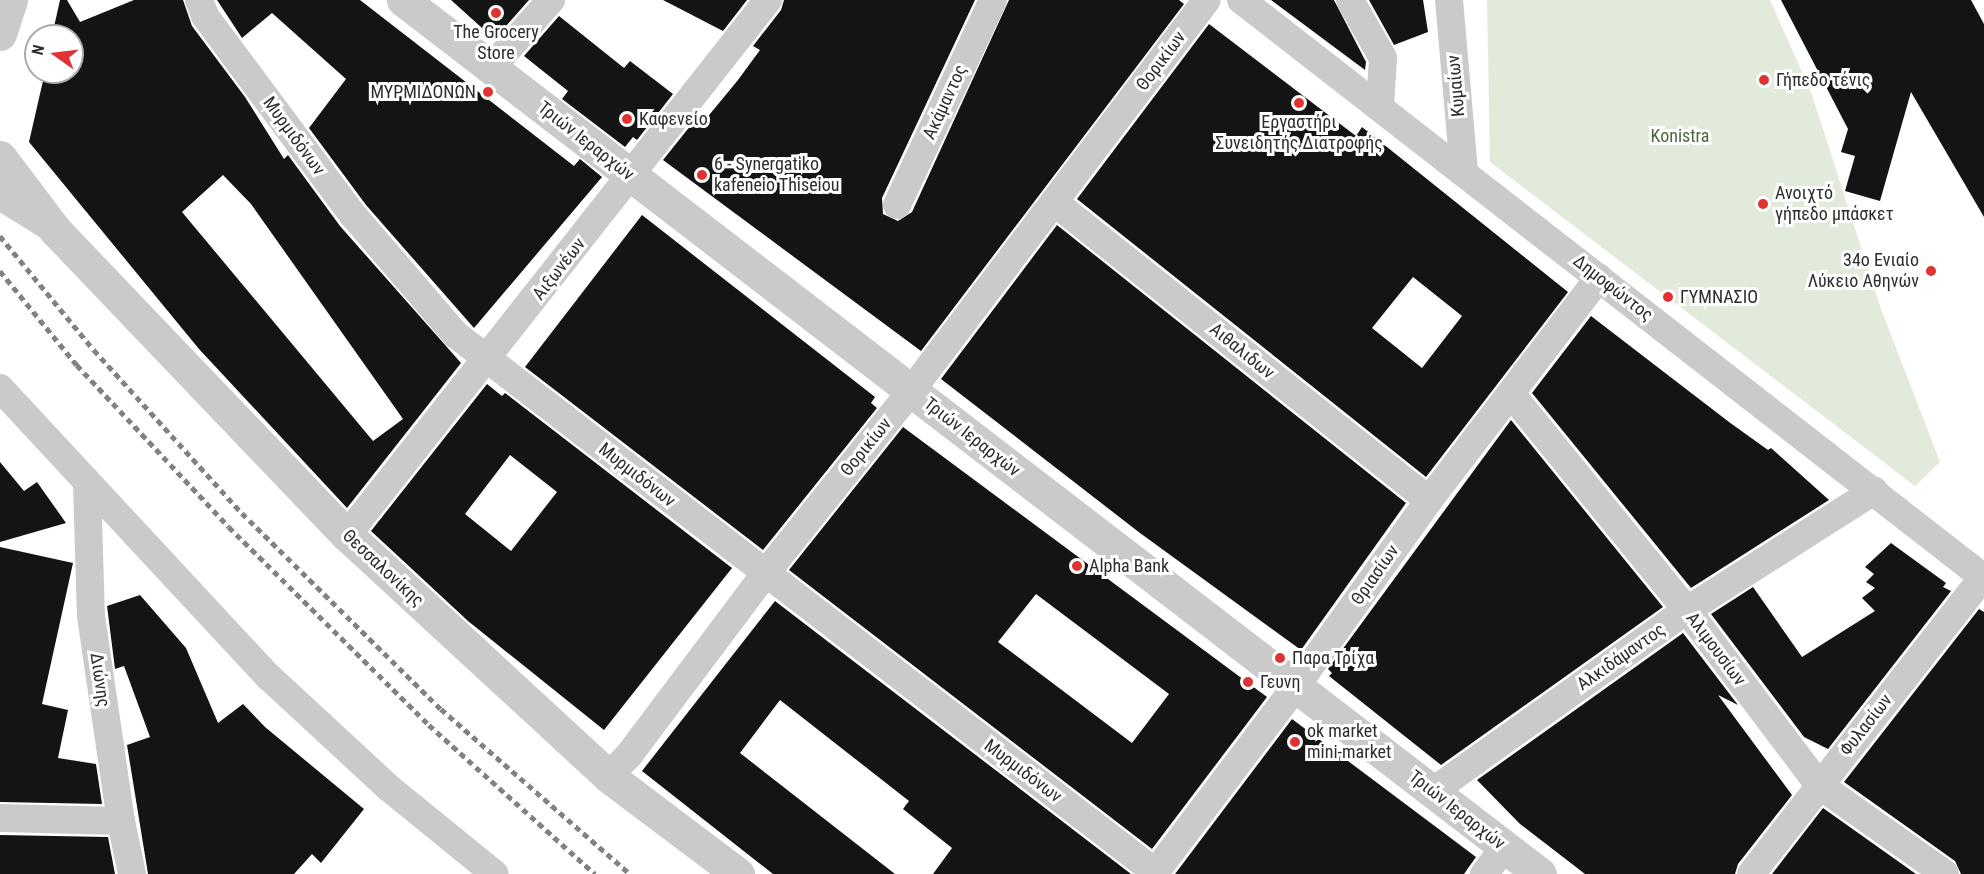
<!DOCTYPE html>
<meta charset="utf-8">
<style>
body{margin:0}
#map{position:relative;width:1984px;height:874px;overflow:hidden;background:#fff;font-family:"Roboto Condensed",sans-serif}
div>[style]{position:absolute}
[style*='--x']{left:calc(var(--x)*1px);top:calc(var(--y)*1px);width:calc(var(--w)*1px);rotate:calc(var(--a)*1deg)}
.green>*{inset:0;background:#e2eadb}
.building>*{inset:0;background:#141414}
.minor>*{height:28px;margin:-14px;padding:0 14px;transform-origin:14px;border-radius:14px;background:#cacaca}
.tertiary>*{height:33px;margin:-16.5px;padding:0 16.5px;transform-origin:16.5px;border-radius:16.5px;background:#cacaca}
.rail>*{height:4.5px;margin-top:-2.25px;transform-origin:0;background:repeating-linear-gradient(90deg,#828282 0 6px,transparent 0 10.5px)}
.dots>*{width:16px;height:16px;translate:-50% -50%;box-sizing:border-box;border:3px solid #fff;border-radius:50%}
span{translate:-50% -50%;white-space:nowrap;text-align:center;line-height:1.15;-webkit-text-stroke:6px #fff;paint-order:stroke}
.poi-label{font-size:18px;color:#2d2d2d}
.left{translate:0 -50%;text-align:left}
.right{translate:-100% -50%;text-align:right}
.street-label{font-size:18px;color:#2d2d2d}
.park-label{font-size:18px;color:#4d673c}
.north{position:absolute;left:24px;top:24px;width:60px;height:60px;box-sizing:border-box;background:#fff;border:2px solid #ababab;border-radius:50%;rotate:284deg;font-size:16px;font-weight:700;line-height:24px;text-align:center;color:#2d2d2d}
.north::after{content:'';display:block;margin:auto;width:21px;height:27px;background:#e03233;clip-path:polygon(50% 0,100% 100%,50% 72%,0 100%)}
</style>
<div id="map">
<div class="green">
<div style="clip-path:polygon(1487px 0,1770px 0,1811px 92px,1881px 309px,1940px 462px,1915px 486px,1490px 162px)"></div>
</div>
<div class="building">
<div style="clip-path:polygon(evenodd,60px 0,67px 0,80px 22px,134px 0,183px 0,192px 26px,245px 97px,284px 159px,288px 155px,340px 226px,461px 363px,347px 508px,199px 349px,29px 142px,45px 72px,72px 72px,72px 36px,52px 36px,60px 0,223px 175px,251px 204px,403px 419px,373px 441px,182px 212px,223px 175px)"></div>
<div style="clip-path:polygon(217px 0,360px 0,574px 166px,580px 159px,602px 177px,474px 328px,366px 205px,309px 128px,346px 79px,272px 13px,242px 38px)"></div>
<div style="clip-path:polygon(451px 0,529px 0,498px 35px,492px 37px)"></div>
<div style="clip-path:polygon(663px 0,747px 0,723px 31px)"></div>
<div style="clip-path:polygon(784px 0,975px 0,882px 198px,883px 214px,898px 221px,912px 212px,1009px 0,1179px 0,1184px 4px,921px 351px,663px 160px,699px 115px,705px 120px,738px 80px,760px 50px,753px 46px,781px 10px)"></div>
<div style="clip-path:polygon(1271px 0,1334px 0,1366px 62px,1365px 70px)"></div>
<div style="clip-path:polygon(1369px 0,1423px 0,1428px 32px,1394px 45px)"></div>
<div style="clip-path:polygon(1781px 0,1971px 0,1984px 24px,1984px 217px,1911px 92px,1880px 201px,1845px 191px,1855px 156px,1841px 152px,1848px 129px)"></div>
<div style="clip-path:polygon(559px 16px,624px 68px,630px 61px,673px 94px,637px 140px,633px 137px,625px 147px,562px 99px,568px 91px,524px 56px)"></div>
<div style="clip-path:polygon(evenodd,1209px 24px,1356px 136px,1362px 127px,1568px 292px,1426px 477px,1077px 199px,1209px 24px,1413px 277px,1462px 316px,1422px 368px,1372px 328px,1413px 277px)"></div>
<div style="clip-path:polygon(642px 215px,875px 397px,871px 403px,877px 408px,763px 550px,525px 367px)"></div>
<div style="clip-path:polygon(1057px 225px,1406px 503px,1301px 650px,1140px 533px,941px 379px)"></div>
<div style="clip-path:polygon(1591px 316px,1729px 422px,1768px 450px,1771px 448px,1829px 500px,1691px 588px,1532px 393px)"></div>
<div style="clip-path:polygon(evenodd,487px 384px,502px 396px,505px 393px,732px 568px,604px 730px,468px 621px,371px 531px,487px 384px,510px 455px,557px 492px,511px 551px,465px 514px,510px 455px)"></div>
<div style="clip-path:polygon(1511px 420px,1663px 607px,1441px 765px,1329px 676px,1332px 673px,1328px 669px)"></div>
<div style="clip-path:polygon(evenodd,903px 427px,1267px 697px,1152px 849px,789px 570px,903px 427px,1036px 594px,1169px 694px,1132px 743px,998px 642px,1036px 594px)"></div>
<div style="clip-path:polygon(0 462px,24px 491px,37px 482px,66px 523px,0 542px)"></div>
<div style="clip-path:polygon(1891px 543px,1946px 583px,1943px 587px,1951px 591px,1828px 749px,1804px 737px,1711px 614px,1753px 587px,1802px 657px,1875px 611px,1862px 598px,1875px 588px,1866px 582px,1874px 574px,1865px 567px)"></div>
<div style="clip-path:polygon(0 547px,73px 563px,42px 704px,68px 710px,58px 758px,96px 764px,102px 804px,0 802px)"></div>
<div style="clip-path:polygon(140px 595px,186px 648px,218px 723px,243px 704px,265px 727px,364px 809px,321px 863px,312px 854px,294px 874px,148px 874px,127px 745px,150px 737px,124px 666px,115px 669px,107px 606px)"></div>
<div style="clip-path:polygon(775px 601px,1131px 874px,933px 874px,952px 848px,903px 809px,909px 801px,780px 700px,740px 753px,895px 874px,773px 874px,642px 771px)"></div>
<div style="clip-path:polygon(1979px 609px,1984px 612px,1984px 874px,1961px 874px,1955px 861px,1844px 782px)"></div>
<div style="clip-path:polygon(1683px 633px,1738px 705px,1718px 695px,1792px 795px,1738px 864px,1735px 874px,1585px 874px,1520px 824px,1477px 780px)"></div>
<div style="clip-path:polygon(1292px 719px,1476px 857px,1464px 874px,1175px 874px)"></div>
<div style="clip-path:polygon(1823px 808px,1916px 874px,1772px 874px)"></div>
<div style="clip-path:polygon(0 835px,108px 837px,115px 874px,0 874px)"></div>
</div>
<div class="minor">
<div style="--x:199;--y:0;--w:17;--a:69"></div>
<div style="--x:205;--y:16;--w:248;--a:53.4"></div>
<div style="--x:353;--y:215;--w:157;--a:49.4"></div>
<div style="--x:455;--y:334;--w:883;--a:37.54"></div>
<div style="--x:1241;--y:0;--w:941;--a:37.88"></div>
<div style="--x:1350;--y:0;--w:67;--a:60.4"></div>
<div style="--x:1383;--y:58;--w:49;--a:93.5"></div>
<div style="--x:1449;--y:0;--w:173;--a:85"></div>
<div style="--x:491;--y:68;--w:91;--a:-48.6"></div>
<div style="--x:0;--y:196;--w:59;--a:31.8"></div>
<div style="--x:1054;--y:202;--w:479;--a:38.5"></div>
<div style="--x:897;--y:205;--w:226;--a:-64.9"></div>
<div style="--x:0;--y:388;--w:395;--a:47.1"></div>
<div style="--x:269;--y:677;--w:163;--a:42.8"></div>
<div style="--x:389;--y:788;--w:136;--a:39.1"></div>
<div style="--x:1512;--y:395;--w:277;--a:50.9"></div>
<div style="--x:1687;--y:610;--w:219;--a:53"></div>
<div style="--x:1819;--y:785;--w:154;--a:35.2"></div>
<div style="--x:87;--y:484;--w:132;--a:88.3"></div>
<div style="--x:91;--y:616;--w:207;--a:81.7"></div>
<div style="--x:121;--y:821;--w:54;--a:78.3"></div>
<div style="--x:347;--y:535;--w:681;--a:-51.8"></div>
<div style="--x:608;--y:776;--w:30;--a:-45"></div>
<div style="--x:629;--y:755;--w:226;--a:-53.1"></div>
<div style="--x:765;--y:574;--w:234;--a:-51.4"></div>
<div style="--x:911;--y:391;--w:490;--a:-52.9"></div>
<div style="--x:1433;--y:791;--w:312;--a:-35.5"></div>
<div style="--x:1687;--y:610;--w:222;--a:-32.5"></div>
<div style="--x:0;--y:818;--w:121;--a:1.4"></div>
<div style="--x:1154;--y:874;--w:236;--a:-52.9"></div>
<div style="--x:1296;--y:686;--w:229;--a:-54.4"></div>
<div style="--x:1429;--y:500;--w:280;--a:-52.6"></div>
<div style="--x:1484;--y:874;--w:34;--a:-52"></div>
<div style="--x:1751;--y:874;--w:377;--a:-52"></div>
</div>
<div class="tertiary">
<div style="--x:403;--y:0;--w:1434;--a:37.55"></div>
<div style="--x:0;--y:34;--w:36;--a:-72"></div>
<div style="--x:0;--y:157;--w:93;--a:52.9"></div>
<div style="--x:56;--y:231;--w:421;--a:46.3"></div>
<div style="--x:347;--y:535;--w:355;--a:42.7"></div>
<div style="--x:608;--y:776;--w:163;--a:37"></div>
</div>
<div class="rail">
<div style="--x:0;--y:236;--w:148;--a:50.5"></div>
<div style="--x:94;--y:350;--w:220;--a:47.8"></div>
<div style="--x:242;--y:513;--w:279;--a:44.6"></div>
<div style="--x:441;--y:709;--w:251;--a:41.1"></div>
<div style="--x:0;--y:271;--w:122;--a:50.7"></div>
<div style="--x:77;--y:365;--w:222;--a:46.8"></div>
<div style="--x:229;--y:527;--w:281;--a:44.7"></div>
<div style="--x:429;--y:725;--w:223;--a:41.9"></div>
</div>
<div class="dots">
<div style="left:496px;top:13px;background:#e03233"></div>
<div style="left:1764px;top:80px;background:#e03233"></div>
<div style="left:488px;top:92px;background:#e03233"></div>
<div style="left:1299px;top:103px;background:#e03233"></div>
<div style="left:627px;top:119px;background:#e03233"></div>
<div style="left:702px;top:175px;background:#e03233"></div>
<div style="left:1763px;top:204px;background:#e03233"></div>
<div style="left:1931px;top:271px;background:#e03233"></div>
<div style="left:1668px;top:297px;background:#e03233"></div>
<div style="left:1077px;top:566px;background:#e03233"></div>
<div style="left:1280px;top:658px;background:#e03233"></div>
<div style="left:1248px;top:682px;background:#e03233"></div>
<div style="left:1295px;top:742px;background:#e03233"></div>
</div>
<div class="poi-label">
<span style="left:496px;top:43px">The Grocery<br>Store</span>
<span class="left" style="left:1776px;top:80px">Γήπεδο τένις</span>
<span class="right" style="left:476px;top:92px">ΜΥΡΜΙΔΟΝΩΝ</span>
<span class="left" style="left:639px;top:119px">Καφενείο</span>
<span style="left:1299px;top:133px">Εργαστήρι<br>Συνειδητής Διατροφής</span>
<span class="left" style="left:714px;top:175px">6 - Synergatiko<br>kafeneio Thiseiou</span>
<span class="left" style="left:1775px;top:204px">Ανοιχτό<br>γήπεδο μπάσκετ</span>
<span class="right" style="left:1919px;top:271px">34ο Ενιαίο<br>Λύκειο Αθηνών</span>
<span class="left" style="left:1680px;top:297px">ΓΥΜΝΑΣΙΟ</span>
<span class="left" style="left:1089px;top:566px">Alpha Bank</span>
<span class="left" style="left:1292px;top:658px">Παρα Τρίχα</span>
<span class="left" style="left:1260px;top:682px">Γευνη</span>
<span class="left" style="left:1307px;top:742px">ok market<br>mini-market</span>
</div>
<div class="street-label">
<span style="left:1161px;top:61px;rotate:-53deg">Θορικίων</span>
<span style="left:1456px;top:86px;rotate:-95deg">Κυμαίων</span>
<span style="left:945px;top:102px;rotate:-65deg">Ακάμαντος</span>
<span style="left:294px;top:136px;rotate:54deg">Μυρμιδόνων</span>
<span style="left:586px;top:141px;rotate:38deg">Τριών Ιεραρχών</span>
<span style="left:559px;top:269px;rotate:-52deg">Αιξωνέων</span>
<span style="left:1613px;top:288px;rotate:38deg">Δημοφώντος</span>
<span style="left:1242px;top:351px;rotate:39deg">Αιθαλιδων</span>
<span style="left:972px;top:437px;rotate:38deg">Τριών Ιεραρχών</span>
<span style="left:866px;top:447px;rotate:-51deg">Θορικίων</span>
<span style="left:637px;top:475px;rotate:38deg">Μυρμιδόνων</span>
<span style="left:383px;top:568px;rotate:43deg">Θεσσαλονίκης</span>
<span style="left:1375px;top:575px;rotate:-55deg">Θριασίων</span>
<span style="left:1716px;top:649px;rotate:53deg">Αλιμουσίων</span>
<span style="left:1621px;top:657px;rotate:-35deg">Αλκιδάμαντος</span>
<span style="left:100px;top:680px;rotate:82deg">Διώνης</span>
<span style="left:1866px;top:725px;rotate:-52deg">Φυλασίων</span>
<span style="left:1023px;top:771px;rotate:37deg">Μυρμιδόνων</span>
<span style="left:1457px;top:810px;rotate:38deg">Τριών Ιεραρχών</span>
</div>
<div class="park-label">
<span style="left:1680px;top:136px">Konistra</span>
</div>
<div class="north">N</div>
</div>
